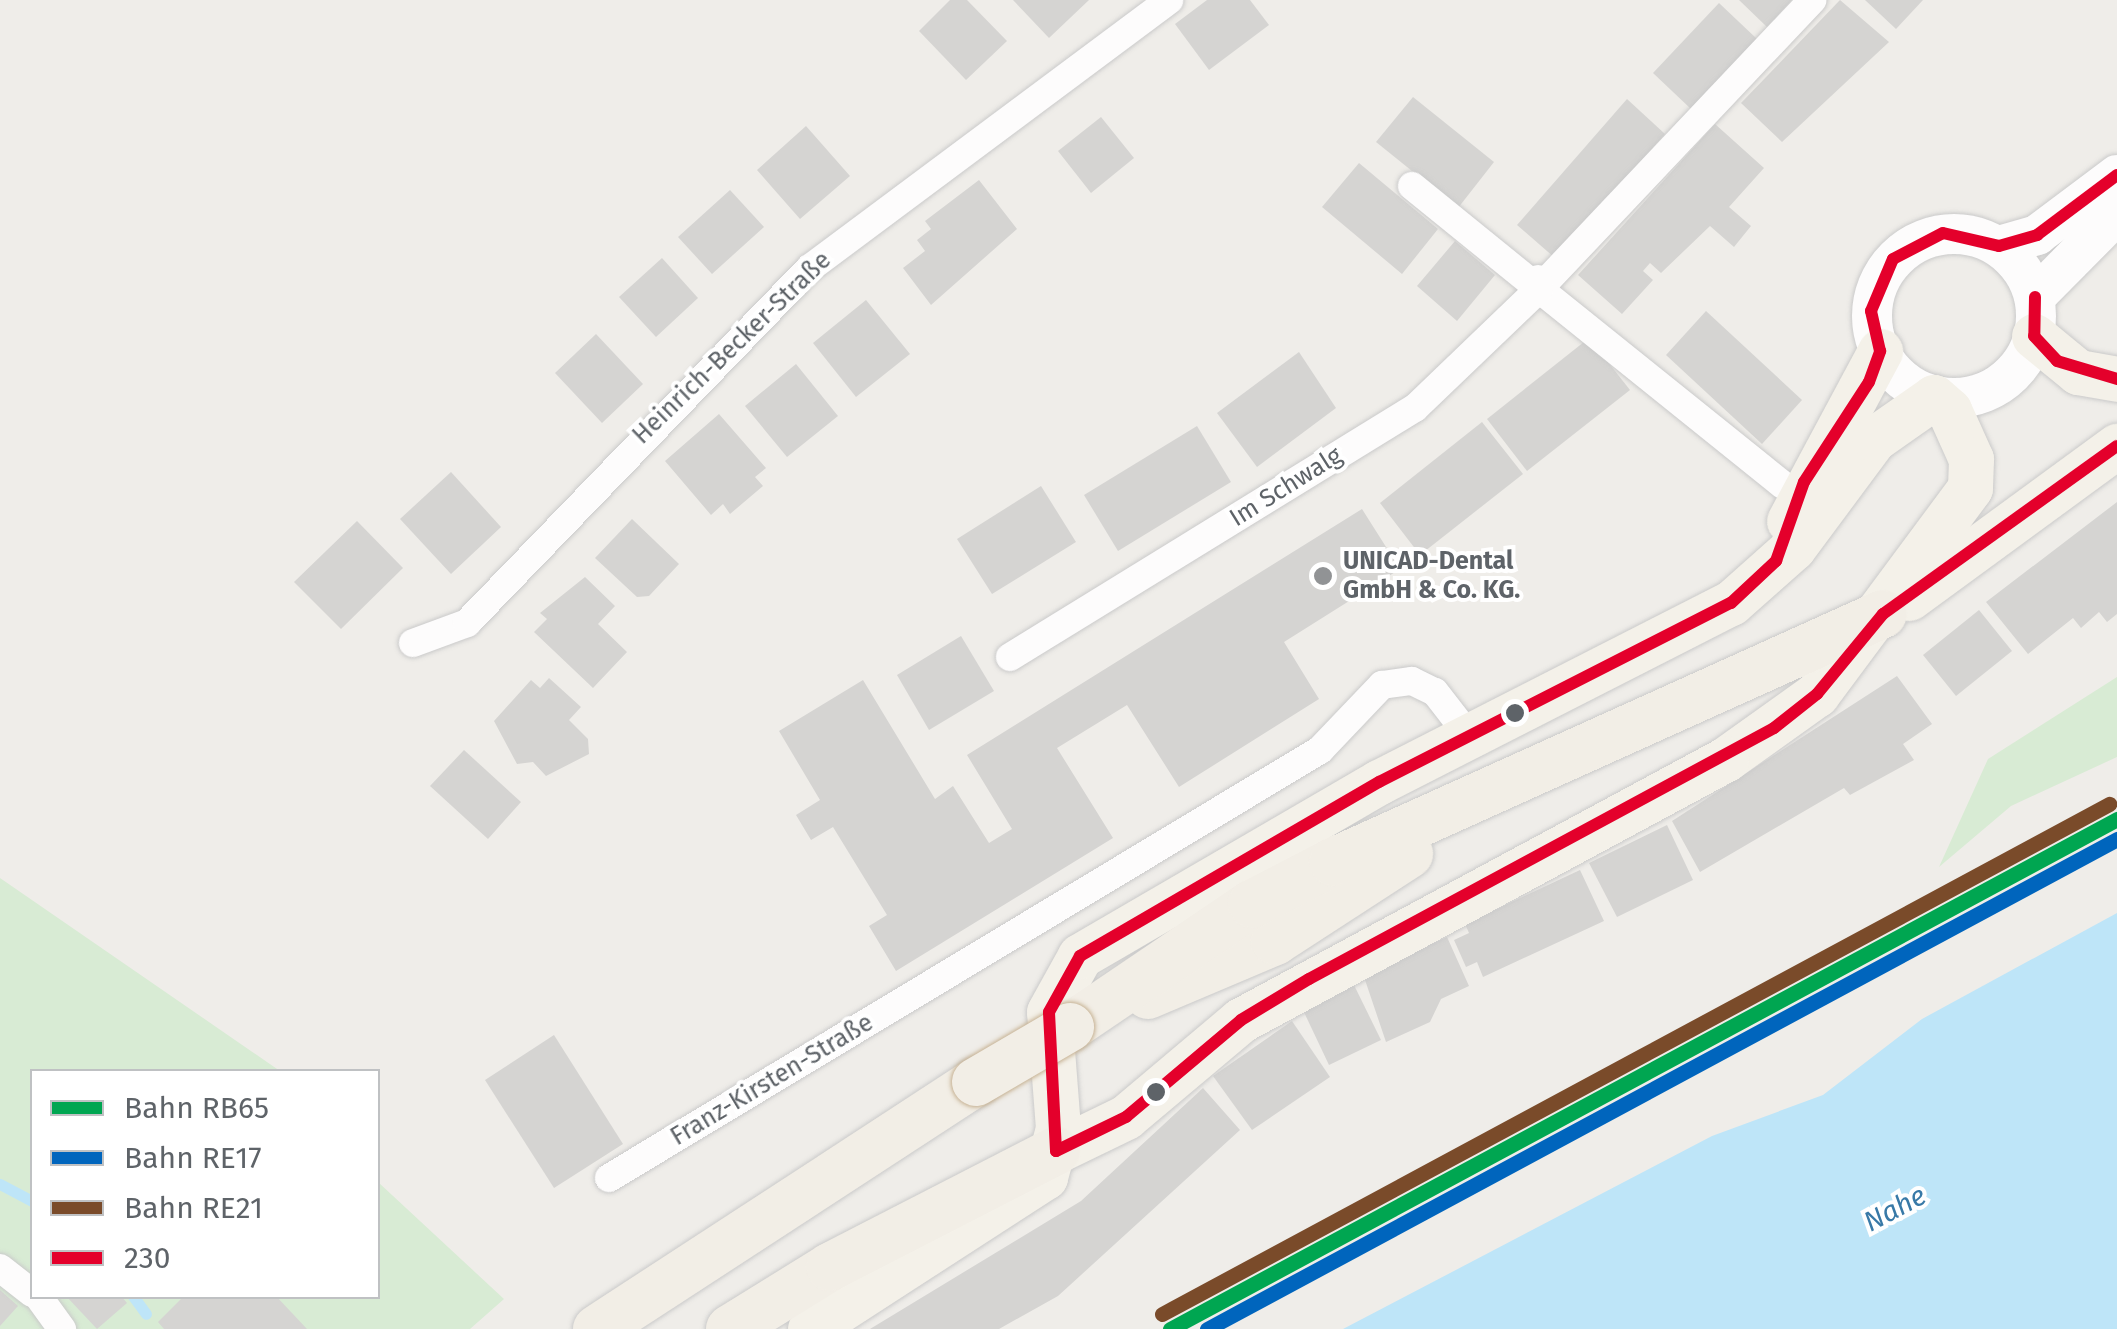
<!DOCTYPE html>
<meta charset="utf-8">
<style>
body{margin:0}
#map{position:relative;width:2117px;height:1329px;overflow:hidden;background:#efede9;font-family:"Fira Sans",sans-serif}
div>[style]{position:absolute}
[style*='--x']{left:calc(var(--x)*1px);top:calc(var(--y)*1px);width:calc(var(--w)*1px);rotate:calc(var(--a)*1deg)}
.green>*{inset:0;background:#d8ebd4}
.water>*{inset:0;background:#bee5f8}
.stream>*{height:11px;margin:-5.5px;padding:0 5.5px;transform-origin:5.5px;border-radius:5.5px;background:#bee5f8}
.building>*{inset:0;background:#d5d4d2}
.roads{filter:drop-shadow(0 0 2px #cacaca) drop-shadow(0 0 2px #cacaca)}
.minor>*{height:28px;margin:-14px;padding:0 14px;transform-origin:14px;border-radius:14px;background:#fdfcfc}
.secondary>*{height:40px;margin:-20px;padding:0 20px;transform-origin:20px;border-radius:20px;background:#fdfcfc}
.secondary>.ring{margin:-20px;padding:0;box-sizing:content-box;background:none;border:40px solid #fdfcfc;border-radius:50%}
.primary>*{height:45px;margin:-22.5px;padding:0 22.5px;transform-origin:22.5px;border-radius:22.5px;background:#f4f1e9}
.trunk>*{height:48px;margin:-24px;padding:0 24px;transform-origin:24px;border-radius:24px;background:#f2eee6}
.bridges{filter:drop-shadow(0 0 2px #c7b395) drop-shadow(0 0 2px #c7b395)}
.trunk-bridge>*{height:48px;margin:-24px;padding:0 24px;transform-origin:24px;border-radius:24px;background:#f2eee6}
.bus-1>*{height:12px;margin:-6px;padding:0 6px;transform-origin:6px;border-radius:6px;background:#e4002b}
.rail-1>*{height:15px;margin:-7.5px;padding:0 7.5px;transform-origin:7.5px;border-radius:7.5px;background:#00a651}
.rail-2>*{height:15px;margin:-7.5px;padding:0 7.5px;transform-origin:7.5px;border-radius:7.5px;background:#0065bd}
.rail-3>*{height:15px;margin:-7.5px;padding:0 7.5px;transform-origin:7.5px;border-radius:7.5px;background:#7a4b2a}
.dots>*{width:28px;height:28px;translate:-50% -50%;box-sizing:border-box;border:5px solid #fff;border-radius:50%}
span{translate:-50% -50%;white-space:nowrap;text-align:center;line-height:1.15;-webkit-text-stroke:8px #fff;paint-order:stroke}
.street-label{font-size:25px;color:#5e6368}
.poi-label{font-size:25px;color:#5e6368;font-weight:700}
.left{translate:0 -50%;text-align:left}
.water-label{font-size:28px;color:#3879a7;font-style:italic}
.legend{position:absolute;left:30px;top:1069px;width:350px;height:230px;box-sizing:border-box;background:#fff;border:2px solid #bfc1c3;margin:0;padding:12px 18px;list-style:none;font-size:30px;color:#5e6368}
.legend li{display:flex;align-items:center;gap:20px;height:50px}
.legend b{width:50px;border:2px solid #bfc1c3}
</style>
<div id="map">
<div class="green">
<div style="clip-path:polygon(2117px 677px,2117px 757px,2011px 806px,1939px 867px,1988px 759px)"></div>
<div style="clip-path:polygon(0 878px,280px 1071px,32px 1072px,32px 1296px,378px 1296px,378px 1182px,504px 1299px,470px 1329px,0 1329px)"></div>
</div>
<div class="water">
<div style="clip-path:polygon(2117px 913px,2117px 1329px,1343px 1329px,1712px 1136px,1823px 1095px,1922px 1019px)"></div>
</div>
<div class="stream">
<div style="--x:0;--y:1184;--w:36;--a:28"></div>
<div style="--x:133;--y:1296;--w:22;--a:54"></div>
</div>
<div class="building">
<div style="clip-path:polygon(950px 0,967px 0,1007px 41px,966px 80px,919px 31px)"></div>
<div style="clip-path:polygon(1013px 0,1089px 0,1049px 38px)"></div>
<div style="clip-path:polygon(1207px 0,1250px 0,1269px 25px,1209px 70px,1175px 24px)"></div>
<div style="clip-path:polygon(1739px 0,1792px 0,1767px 27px)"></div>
<div style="clip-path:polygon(1840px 0,1889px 42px,1782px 142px,1741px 103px)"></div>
<div style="clip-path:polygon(1865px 0,1923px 0,1896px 29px)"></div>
<div style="clip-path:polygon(1719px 3px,1757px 39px,1691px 109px,1653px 73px)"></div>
<div style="clip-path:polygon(1413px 97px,1494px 162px,1458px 208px,1376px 142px)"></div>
<div style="clip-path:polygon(1627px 99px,1665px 134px,1555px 258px,1517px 225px)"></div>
<div style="clip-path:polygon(1101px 117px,1134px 158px,1091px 193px,1058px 151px)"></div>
<div style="clip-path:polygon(1715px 124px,1764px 168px,1729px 207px,1751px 226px,1734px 247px,1710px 226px,1661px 273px,1650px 263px,1643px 271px,1653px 280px,1622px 314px,1578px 275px)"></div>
<div style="clip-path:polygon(806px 126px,850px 176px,800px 219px,757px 170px)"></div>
<div style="clip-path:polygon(1359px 163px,1438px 229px,1402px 274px,1322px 207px)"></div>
<div style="clip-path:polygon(979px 180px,1017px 229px,931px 305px,903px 268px,925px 251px,917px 240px,931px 229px,925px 221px)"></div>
<div style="clip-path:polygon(730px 190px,764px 227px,712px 274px,678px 237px)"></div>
<div style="clip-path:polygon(1455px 241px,1495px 275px,1457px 321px,1417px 286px)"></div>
<div style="clip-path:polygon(662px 258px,698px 298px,656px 337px,619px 297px)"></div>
<div style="clip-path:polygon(866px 300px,910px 354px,856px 397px,813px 343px)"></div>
<div style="clip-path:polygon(1706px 311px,1802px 400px,1762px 444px,1666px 355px)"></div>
<div style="clip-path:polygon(596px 334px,643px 384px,602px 423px,555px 373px)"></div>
<div style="clip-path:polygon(1589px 338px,1630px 390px,1527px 471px,1487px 419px)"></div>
<div style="clip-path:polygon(1299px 352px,1336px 408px,1257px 467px,1217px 413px)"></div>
<div style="clip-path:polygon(796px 364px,838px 416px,787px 457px,745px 406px)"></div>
<div style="clip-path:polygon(719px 414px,766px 468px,755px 477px,763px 486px,730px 514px,723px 504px,711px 515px,665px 461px)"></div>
<div style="clip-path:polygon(1482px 422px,1523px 474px,1420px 555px,1380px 503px)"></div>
<div style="clip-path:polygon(1197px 426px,1231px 482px,1118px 551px,1084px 495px)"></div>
<div style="clip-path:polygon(451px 472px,501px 527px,451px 574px,400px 519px)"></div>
<div style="clip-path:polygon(1041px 486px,1076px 542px,992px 594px,957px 539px)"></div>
<div style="clip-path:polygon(2117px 502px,2117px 614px,2107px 622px,2099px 612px,2081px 628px,2073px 618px,2028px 654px,1986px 602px)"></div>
<div style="clip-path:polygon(1362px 509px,1400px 569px,1284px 642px,1319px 699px,1179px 787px,1127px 705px,1057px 748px,1113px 838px,896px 971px,869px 926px,887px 915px,833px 827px,811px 840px,796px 815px,820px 800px,779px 731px,863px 680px,935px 799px,953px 786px,989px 843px,1012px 829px,967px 755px)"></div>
<div style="clip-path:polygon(632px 519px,679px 564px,649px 596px,637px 597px,595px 558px)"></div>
<div style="clip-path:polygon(357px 521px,403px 568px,341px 629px,294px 582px)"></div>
<div style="clip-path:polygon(585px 577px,615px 606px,598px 624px,627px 652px,593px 688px,534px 632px,547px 619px,540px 613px)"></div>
<div style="clip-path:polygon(1979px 610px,2012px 651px,1956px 696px,1923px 655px)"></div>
<div style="clip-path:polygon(961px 636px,994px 691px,929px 730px,897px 675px)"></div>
<div style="clip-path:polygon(1897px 676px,1932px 724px,1903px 744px,1914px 760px,1850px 795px,1844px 788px,1700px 872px,1672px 821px)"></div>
<div style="clip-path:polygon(549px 678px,581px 707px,569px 720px,588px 739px,589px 754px,546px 776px,533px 762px,517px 764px,494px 721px,531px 680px,540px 688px)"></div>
<div style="clip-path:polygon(464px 750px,521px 802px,488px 839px,430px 786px)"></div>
<div style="clip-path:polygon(1667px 825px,1693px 880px,1617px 917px,1589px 863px)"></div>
<div style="clip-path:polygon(1580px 870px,1604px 921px,1483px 977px,1477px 962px,1466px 967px,1454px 940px,1469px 933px,1465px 924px)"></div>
<div style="clip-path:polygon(1447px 937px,1469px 986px,1441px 999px,1430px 1022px,1386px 1042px,1363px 974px)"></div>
<div style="clip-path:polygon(1353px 983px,1381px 1040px,1329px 1065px,1302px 1008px)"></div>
<div style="clip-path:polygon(1292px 1021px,1330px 1077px,1252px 1130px,1213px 1076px)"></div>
<div style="clip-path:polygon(554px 1035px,623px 1144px,554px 1188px,485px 1080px)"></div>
<div style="clip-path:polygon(1203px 1088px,1240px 1130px,1058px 1296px,999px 1329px,870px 1329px,1081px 1201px)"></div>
<div style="clip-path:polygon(0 1290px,18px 1306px,0 1326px)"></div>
<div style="clip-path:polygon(66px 1296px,121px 1296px,127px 1303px,97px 1329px)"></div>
<div style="clip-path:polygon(184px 1296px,276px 1296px,307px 1329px,164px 1329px,158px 1322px)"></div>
</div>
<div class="roads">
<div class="minor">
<div style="--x:1412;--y:186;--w:164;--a:39"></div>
<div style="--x:1783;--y:485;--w:313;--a:-141.2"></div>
<div style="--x:1539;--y:289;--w:398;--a:-46.6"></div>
<div style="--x:413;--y:643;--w:58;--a:-20.3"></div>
<div style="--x:467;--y:623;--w:494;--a:-46"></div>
<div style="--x:810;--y:268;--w:448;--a:-36.7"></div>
<div style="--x:1010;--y:657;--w:475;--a:-31.6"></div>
<div style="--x:1415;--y:408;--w:172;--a:-43.8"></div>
<div style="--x:1539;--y:289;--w:10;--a:-96"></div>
<div style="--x:609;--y:1178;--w:830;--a:-31.05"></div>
<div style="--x:1320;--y:750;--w:90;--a:-46.4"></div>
<div style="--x:1382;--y:685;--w:30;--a:-8"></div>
<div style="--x:1412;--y:681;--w:25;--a:26"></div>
<div style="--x:1435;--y:692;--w:62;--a:52.2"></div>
<div style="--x:0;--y:1268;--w:41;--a:38"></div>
<div style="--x:38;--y:1296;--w:41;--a:54"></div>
</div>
<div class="secondary">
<div class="ring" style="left:1872px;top:234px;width:124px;height:124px"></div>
<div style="--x:1999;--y:246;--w:40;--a:-16"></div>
<div style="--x:2037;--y:235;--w:100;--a:-36.9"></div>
<div style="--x:2035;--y:297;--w:117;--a:-45.3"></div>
</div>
<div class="primary">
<div style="--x:2034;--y:336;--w:57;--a:39.3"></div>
<div style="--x:2078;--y:372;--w:40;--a:10"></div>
<div style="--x:1789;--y:521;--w:193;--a:-61.8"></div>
<div style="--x:1909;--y:598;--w:258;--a:-36.2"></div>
<div style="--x:810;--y:1329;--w:280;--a:-32.9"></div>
<div style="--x:1045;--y:1177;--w:51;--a:-75.1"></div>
<div style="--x:1058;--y:1128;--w:116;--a:-94.4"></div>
<div style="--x:1049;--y:1012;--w:64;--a:-61"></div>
<div style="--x:1080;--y:956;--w:346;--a:-30.2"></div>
<div style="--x:1379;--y:782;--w:395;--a:-27"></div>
<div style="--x:1731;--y:603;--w:83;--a:-41.6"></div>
<div style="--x:1793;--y:548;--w:136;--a:-53.4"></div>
<div style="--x:1874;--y:439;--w:73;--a:-35"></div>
<div style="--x:1934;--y:397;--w:20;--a:41"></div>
<div style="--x:1949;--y:410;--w:54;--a:65.8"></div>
<div style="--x:1971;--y:459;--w:29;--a:92"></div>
<div style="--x:1970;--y:488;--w:257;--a:126.6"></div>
<div style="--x:1817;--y:694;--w:112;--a:144.5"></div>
<div style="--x:1726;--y:759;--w:551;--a:151.71"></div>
<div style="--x:1241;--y:1020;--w:150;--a:139.9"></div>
<div style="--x:1126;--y:1117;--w:78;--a:154.1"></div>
</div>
<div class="trunk">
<div style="--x:1148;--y:995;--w:138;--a:-23"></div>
<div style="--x:1275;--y:941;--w:160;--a:-33"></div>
<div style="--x:1070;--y:1027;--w:220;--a:-34.1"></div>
<div style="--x:1252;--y:904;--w:91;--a:-27.4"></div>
<div style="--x:1333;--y:862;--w:603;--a:-24.27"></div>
<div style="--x:597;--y:1329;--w:452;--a:-33.1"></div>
<div style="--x:730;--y:1329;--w:118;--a:-31.8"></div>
<div style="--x:830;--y:1267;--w:254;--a:-27.2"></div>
</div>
</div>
<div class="bridges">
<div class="trunk-bridge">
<div style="--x:976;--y:1082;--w:109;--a:-30.3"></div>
</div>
</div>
<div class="bus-1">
<div style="--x:1999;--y:246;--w:40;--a:-16"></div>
<div style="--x:2037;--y:235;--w:100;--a:-36.9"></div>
<div style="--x:2035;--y:297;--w:39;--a:91"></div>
<div style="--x:2034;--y:336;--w:34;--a:47"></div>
<div style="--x:2057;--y:361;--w:63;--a:16.7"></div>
<div style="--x:1056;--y:1151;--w:139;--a:-92.9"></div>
<div style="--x:1049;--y:1012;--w:64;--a:-61"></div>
<div style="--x:1080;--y:956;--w:346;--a:-30.2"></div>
<div style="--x:1379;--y:782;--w:395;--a:-27"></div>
<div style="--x:1731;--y:603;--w:62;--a:-43"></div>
<div style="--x:1776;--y:561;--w:84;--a:-70.5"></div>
<div style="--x:1804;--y:482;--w:119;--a:-57"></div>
<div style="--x:1869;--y:382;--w:33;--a:-70"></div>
<div style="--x:1880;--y:351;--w:41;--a:-102.7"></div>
<div style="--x:1871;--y:311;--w:56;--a:-67.1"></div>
<div style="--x:1893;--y:259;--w:56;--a:-27.5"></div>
<div style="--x:1943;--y:233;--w:57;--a:13.1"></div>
<div style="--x:1056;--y:1151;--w:78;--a:-25.9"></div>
<div style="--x:1126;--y:1117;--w:150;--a:-40.1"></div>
<div style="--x:1241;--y:1020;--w:79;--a:-31.1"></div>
<div style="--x:1309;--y:979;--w:528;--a:-28.36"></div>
<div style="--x:1774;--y:728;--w:55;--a:-38.3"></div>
<div style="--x:1817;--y:694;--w:104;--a:-50.5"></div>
<div style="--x:1883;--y:614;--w:288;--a:-35.7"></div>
</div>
<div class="rail-1">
<div style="--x:1170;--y:1329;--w:1076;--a:-28.3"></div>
</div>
<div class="rail-2">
<div style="--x:1207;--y:1329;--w:1034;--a:-28.3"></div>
</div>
<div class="rail-3">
<div style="--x:1162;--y:1314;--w:1076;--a:-28.3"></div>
</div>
<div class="dots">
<div style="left:1323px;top:576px;background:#919395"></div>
<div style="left:1515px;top:713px;background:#5e6368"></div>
<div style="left:1156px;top:1092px;background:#5e6368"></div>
</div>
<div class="street-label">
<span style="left:732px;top:348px;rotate:-44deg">Heinrich-Becker-Straße</span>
<span style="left:1286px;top:487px;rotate:-32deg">Im Schwalg</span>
<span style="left:772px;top:1080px;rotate:-31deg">Franz-Kirsten-Straße</span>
</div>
<div class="poi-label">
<span class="left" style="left:1343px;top:576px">UNICAD-Dental<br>GmbH &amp; Co. KG.</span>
</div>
<div class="water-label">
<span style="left:1895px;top:1209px;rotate:-28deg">Nahe</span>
</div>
<ul class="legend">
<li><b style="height:12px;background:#00a651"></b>Bahn RB65</li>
<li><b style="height:12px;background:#0065bd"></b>Bahn RE17</li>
<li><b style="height:12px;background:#7a4b2a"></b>Bahn RE21</li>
<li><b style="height:12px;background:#e4002b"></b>230</li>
</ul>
</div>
